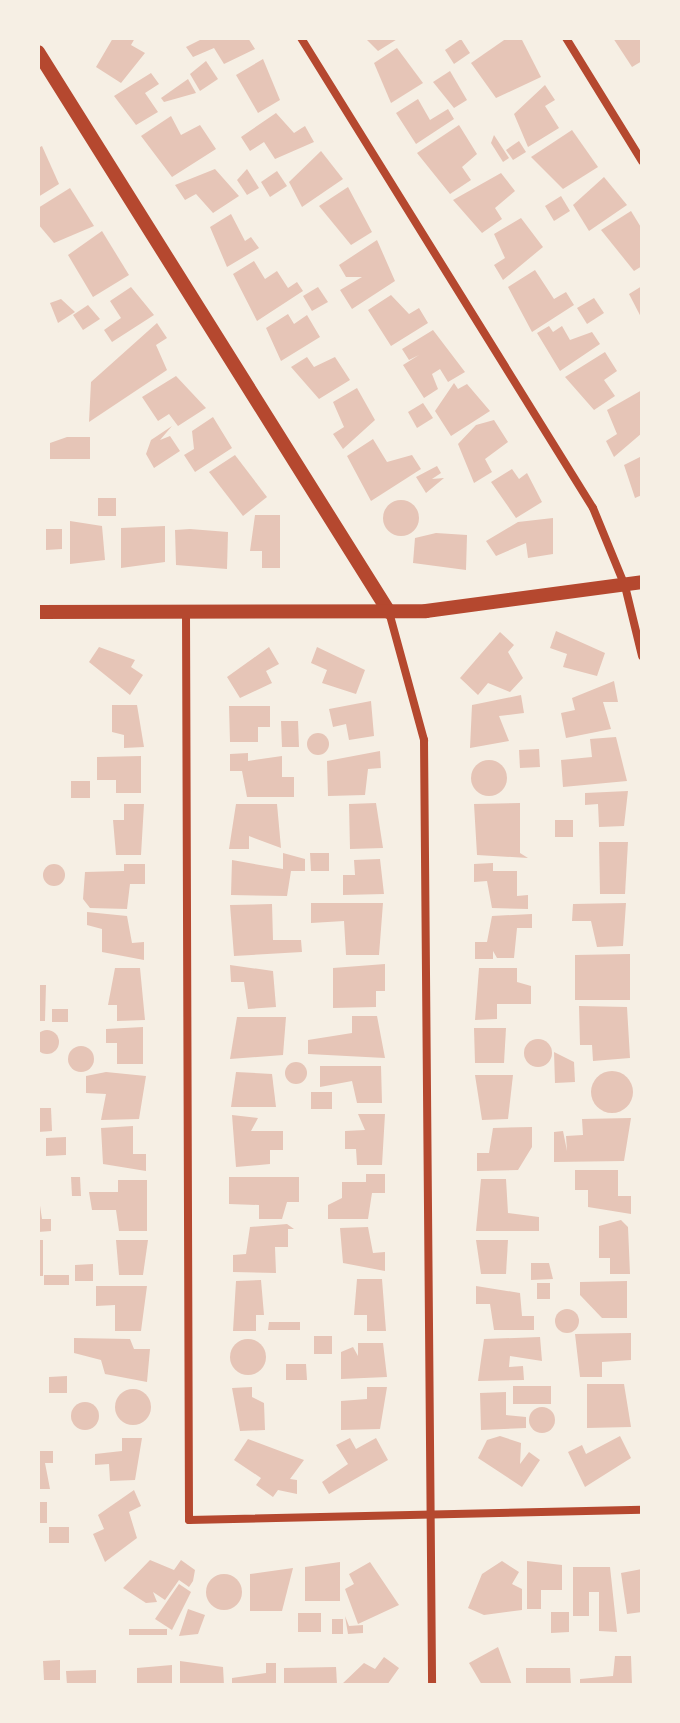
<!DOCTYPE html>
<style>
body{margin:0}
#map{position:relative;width:680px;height:1723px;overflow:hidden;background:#f6efe4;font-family:Helvetica,sans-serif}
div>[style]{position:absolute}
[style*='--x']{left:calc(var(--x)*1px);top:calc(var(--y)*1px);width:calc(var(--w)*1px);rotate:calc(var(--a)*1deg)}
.building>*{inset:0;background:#e6c5b7}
.round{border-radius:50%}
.minor>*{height:8px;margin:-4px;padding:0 4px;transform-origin:4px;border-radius:4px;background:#b5482f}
.tertiary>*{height:14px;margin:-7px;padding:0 7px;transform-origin:7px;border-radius:7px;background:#b5482f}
span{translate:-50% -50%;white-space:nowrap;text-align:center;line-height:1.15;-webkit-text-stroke:8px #f6efe4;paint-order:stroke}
.frame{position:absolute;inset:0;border:40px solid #f6efe4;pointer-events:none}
</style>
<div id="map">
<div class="building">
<div style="clip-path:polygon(113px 38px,135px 38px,131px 45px,145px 53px,121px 83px,96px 67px)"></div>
<div style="clip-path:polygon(204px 38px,248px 38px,255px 49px,224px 64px,214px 48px,193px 57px,186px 47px)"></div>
<div style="clip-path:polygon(365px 38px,399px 38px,378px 51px)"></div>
<div style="clip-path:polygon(507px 38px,521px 38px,541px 77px,496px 98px,471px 63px)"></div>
<div style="clip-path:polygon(613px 38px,642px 38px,642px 61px,632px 67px)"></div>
<div style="clip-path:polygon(461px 39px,470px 53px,454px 64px,445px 50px)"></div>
<div style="clip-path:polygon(397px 48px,423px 83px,391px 103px,374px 63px)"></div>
<div style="clip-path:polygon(263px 59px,280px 100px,258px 113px,236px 75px)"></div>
<div style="clip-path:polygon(206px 61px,218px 79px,200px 91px,190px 74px)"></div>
<div style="clip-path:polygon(450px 71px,467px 100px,454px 108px,433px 82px)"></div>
<div style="clip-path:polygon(151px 73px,159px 84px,145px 93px,158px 112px,136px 125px,114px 96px)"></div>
<div style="clip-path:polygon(188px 79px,196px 93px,164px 102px,161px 98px)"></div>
<div style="clip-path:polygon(545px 85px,555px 100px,545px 106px,559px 128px,528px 147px,514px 114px)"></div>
<div style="clip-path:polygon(418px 99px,430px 120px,448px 109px,454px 119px,416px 144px,396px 113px)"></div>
<div style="clip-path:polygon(276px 113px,294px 133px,305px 126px,314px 142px,275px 159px,264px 142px,250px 151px,241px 137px)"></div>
<div style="clip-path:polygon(171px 116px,181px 135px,200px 125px,216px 149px,172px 177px,141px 136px)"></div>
<div style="clip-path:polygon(459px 125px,477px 154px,462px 167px,471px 180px,450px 194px,417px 153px)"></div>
<div style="clip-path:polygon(572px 130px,598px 167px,563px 189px,531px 157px)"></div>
<div style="clip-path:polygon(494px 135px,509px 158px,503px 162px,491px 143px)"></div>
<div style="clip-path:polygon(519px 141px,526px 152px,513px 160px,506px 150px)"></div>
<div style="clip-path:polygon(42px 146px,59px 184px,38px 197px,38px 148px)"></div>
<div style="clip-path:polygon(321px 151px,343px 179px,302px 207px,289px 182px)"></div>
<div style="clip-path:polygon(215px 169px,239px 196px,213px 213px,196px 194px,185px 200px,175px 185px)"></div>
<div style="clip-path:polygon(247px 169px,259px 188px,247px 195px,237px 180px)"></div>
<div style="clip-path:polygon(277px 171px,287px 186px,270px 197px,261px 182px)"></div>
<div style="clip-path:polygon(501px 173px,515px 191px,495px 208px,502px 219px,482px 233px,453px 200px)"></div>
<div style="clip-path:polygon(604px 177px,627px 205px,589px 231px,573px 205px)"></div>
<div style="clip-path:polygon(348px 187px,372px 232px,351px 245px,319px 206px)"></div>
<div style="clip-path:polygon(70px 188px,94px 226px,54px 243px,38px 224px,38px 208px)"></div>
<div style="clip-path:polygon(561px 196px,570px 211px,554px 221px,545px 206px)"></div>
<div style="clip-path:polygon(631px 211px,642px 229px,642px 266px,634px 271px,601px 230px)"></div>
<div style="clip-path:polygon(231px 214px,245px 241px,251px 237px,259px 248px,227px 267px,210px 227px)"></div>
<div style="clip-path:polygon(521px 218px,543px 247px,503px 280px,494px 265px,505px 258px,494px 234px)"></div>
<div style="clip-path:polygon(102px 231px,129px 275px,93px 297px,68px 255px)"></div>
<div style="clip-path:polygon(377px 240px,395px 281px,352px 309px,340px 290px,362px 277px,346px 277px,339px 265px)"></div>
<div style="clip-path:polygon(254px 261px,265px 279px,277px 271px,288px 288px,297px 282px,303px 291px,257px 321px,233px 274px)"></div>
<div style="clip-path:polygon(535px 270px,554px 299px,566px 292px,574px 305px,532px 332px,508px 287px)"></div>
<div style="clip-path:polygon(642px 286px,642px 319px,629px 294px)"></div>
<div style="clip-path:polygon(131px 287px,154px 315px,112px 342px,104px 330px,121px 318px,110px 301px)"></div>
<div style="clip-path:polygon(318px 287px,328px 302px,312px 311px,303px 296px)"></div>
<div style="clip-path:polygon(391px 295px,409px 314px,419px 308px,428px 323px,391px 346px,368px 310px)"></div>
<div style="clip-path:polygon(594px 298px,604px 313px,587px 324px,577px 308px)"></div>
<div style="clip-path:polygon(61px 299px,75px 312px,58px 323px,50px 303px)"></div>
<div style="clip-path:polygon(88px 305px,100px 319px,83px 330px,73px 315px)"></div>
<div style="clip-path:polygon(288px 314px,294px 324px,307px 315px,320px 337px,281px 361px,266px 328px)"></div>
<div style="clip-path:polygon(157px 323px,167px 338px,156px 345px,167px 370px,89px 422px,91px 382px)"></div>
<div style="clip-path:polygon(549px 326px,553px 332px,562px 326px,570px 340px,592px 332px,600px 344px,560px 371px,537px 333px)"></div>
<div style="clip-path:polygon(433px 330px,465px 372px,448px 382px,440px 369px,432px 374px,438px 389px,424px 398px,403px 365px,419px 355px,409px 360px,402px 349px)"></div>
<div style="clip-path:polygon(605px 352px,617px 371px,604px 380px,615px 396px,594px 410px,565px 377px)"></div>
<div style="clip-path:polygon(307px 357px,314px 367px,335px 357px,350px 380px,319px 399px,291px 367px)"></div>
<div style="clip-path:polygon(176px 376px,206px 408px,178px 426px,169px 414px,158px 421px,142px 397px)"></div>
<div style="clip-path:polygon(454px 383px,458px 389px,467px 384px,490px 411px,451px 436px,435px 411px)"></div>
<div style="clip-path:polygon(357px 388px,375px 420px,343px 449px,333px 434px,344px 427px,333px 402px)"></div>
<div style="clip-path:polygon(642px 390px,642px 433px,614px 457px,606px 441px,617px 434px,607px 410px)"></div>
<div style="clip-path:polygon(423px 403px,433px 418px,417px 428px,408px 412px)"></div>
<div style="clip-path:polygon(213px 417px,232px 448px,195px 472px,184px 455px,194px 449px,192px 431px)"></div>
<div style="clip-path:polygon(494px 420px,508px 442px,485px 459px,492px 472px,474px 483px,458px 444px,476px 425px)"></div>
<div style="clip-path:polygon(172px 426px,160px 440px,170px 436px,180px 451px,154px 468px,146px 454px,151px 440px)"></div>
<div style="clip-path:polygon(67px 437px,90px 437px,90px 459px,50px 459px,50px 443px)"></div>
<div style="clip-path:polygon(373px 439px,387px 462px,412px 455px,421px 469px,371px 501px,347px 456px)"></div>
<div style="clip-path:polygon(235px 455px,267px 497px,243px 516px,209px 472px)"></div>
<div style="clip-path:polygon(642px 456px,642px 495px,635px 498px,624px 465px)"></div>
<div style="clip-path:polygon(437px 466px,441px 473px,432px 479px,444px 478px,426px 493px,416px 477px)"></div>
<div style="clip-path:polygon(512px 469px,519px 479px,527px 473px,542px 502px,516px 518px,491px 482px)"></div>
<div style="clip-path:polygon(98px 498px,116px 498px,116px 516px,98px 516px)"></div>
<div class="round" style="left:383px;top:500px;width:36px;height:36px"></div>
<div style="clip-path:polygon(255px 515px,280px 515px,280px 568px,262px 568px,262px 551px,250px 551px)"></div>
<div style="clip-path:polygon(553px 518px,553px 554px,528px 558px,526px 543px,496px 556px,486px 541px,518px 522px)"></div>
<div style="clip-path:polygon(70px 521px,102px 526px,105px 560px,70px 564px)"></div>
<div style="clip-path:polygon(165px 526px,165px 562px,121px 568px,121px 528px)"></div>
<div style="clip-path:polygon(46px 529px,62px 529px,62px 549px,46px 550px)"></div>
<div style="clip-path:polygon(190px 529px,228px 532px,227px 569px,176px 565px,175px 530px)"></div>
<div style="clip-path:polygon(436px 533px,467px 535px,466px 570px,413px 563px,415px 538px)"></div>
<div style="clip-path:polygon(556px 631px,605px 653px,597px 676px,563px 667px,567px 654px,550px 648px)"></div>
<div style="clip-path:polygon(500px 632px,514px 645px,508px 652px,523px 678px,510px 692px,488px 683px,478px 695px,460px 678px)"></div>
<div style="clip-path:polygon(99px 647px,135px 660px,131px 667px,143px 675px,130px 695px,89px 662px)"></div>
<div style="clip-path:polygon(269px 647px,279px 664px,266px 671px,272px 683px,240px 698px,227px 677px)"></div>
<div style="clip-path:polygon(317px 647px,365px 670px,356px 694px,322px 683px,327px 670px,311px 663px)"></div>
<div style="clip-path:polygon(614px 681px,618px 702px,603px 702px,611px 729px,566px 738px,561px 713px,575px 710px,572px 698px)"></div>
<div style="clip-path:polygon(521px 695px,524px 713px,499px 716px,509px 741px,470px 748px,472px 705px)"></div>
<div style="clip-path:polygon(371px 701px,374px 736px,349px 740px,346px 724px,333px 727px,329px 709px)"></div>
<div style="clip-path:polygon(112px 705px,137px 705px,144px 747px,124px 748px,124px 735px,112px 732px)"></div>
<div style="clip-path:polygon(229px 706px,270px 706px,270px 727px,258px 727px,258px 742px,230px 742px)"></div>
<div style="clip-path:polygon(281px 721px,298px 721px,299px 747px,282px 747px)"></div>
<div class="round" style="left:307px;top:733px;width:22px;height:22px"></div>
<div style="clip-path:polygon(616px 737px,627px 781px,563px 787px,561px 760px,592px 757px,590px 739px)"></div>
<div style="clip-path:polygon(539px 749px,540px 767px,520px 768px,519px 750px)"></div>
<div style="clip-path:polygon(380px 751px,381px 768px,368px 769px,365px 795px,328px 796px,327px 761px)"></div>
<div style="clip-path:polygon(248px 753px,248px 761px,282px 756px,282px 777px,294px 777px,294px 797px,247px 797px,242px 771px,230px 771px,230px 754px)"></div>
<div style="clip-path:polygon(97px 757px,141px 756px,141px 793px,116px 793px,116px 780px,97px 780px)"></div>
<div class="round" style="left:471px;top:760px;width:36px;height:36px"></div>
<div style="clip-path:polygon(71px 781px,90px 781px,90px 798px,71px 798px)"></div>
<div style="clip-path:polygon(628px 791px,624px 826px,599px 827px,598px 804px,585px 805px,585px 793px)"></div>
<div style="clip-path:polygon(376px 803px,383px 848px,350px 849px,349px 804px)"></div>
<div style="clip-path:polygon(520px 803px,520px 853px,528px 858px,477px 855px,474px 804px)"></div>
<div style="clip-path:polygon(124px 804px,144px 804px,141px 855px,116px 855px,113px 820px,124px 820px)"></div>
<div style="clip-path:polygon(236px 804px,277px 804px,281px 848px,249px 836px,249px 849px,229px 849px)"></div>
<div style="clip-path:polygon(555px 820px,573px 820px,573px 837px,555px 837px)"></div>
<div style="clip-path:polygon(599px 842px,628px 842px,625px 894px,600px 894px)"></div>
<div style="clip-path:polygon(283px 853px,305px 859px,305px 871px,291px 871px,287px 896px,231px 895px,232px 860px,283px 869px)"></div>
<div style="clip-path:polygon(310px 853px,329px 853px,329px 871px,311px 871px)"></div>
<div style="clip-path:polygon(380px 859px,384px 894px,343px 895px,343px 875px,355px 875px,354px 860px)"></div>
<div style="clip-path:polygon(493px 863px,493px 871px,517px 871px,517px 896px,528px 895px,528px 909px,492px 908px,487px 881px,474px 882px,474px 864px)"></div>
<div style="clip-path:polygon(124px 864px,145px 864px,145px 884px,130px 884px,127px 909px,90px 908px,83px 899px,85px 872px,124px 871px)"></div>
<div class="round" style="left:43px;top:864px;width:22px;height:22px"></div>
<div style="clip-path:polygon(311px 903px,383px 903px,379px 955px,346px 955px,344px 921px,311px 923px)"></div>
<div style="clip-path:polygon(626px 903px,623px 946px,597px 947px,591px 921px,572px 921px,573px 904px)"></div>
<div style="clip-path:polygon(272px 904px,273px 940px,301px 940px,302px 952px,234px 956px,230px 905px)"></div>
<div style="clip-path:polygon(87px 912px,127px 916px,132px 943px,144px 942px,144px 960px,102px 952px,102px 929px,87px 925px)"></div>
<div style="clip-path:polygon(532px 914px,532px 928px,517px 928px,514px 958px,497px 958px,493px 951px,493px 959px,475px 959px,475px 942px,487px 942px,492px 916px)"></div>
<div style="clip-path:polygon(630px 954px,630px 1000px,575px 1000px,575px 955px)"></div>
<div style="clip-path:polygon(385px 964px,385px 991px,376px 991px,376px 1007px,333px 1008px,333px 968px)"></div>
<div style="clip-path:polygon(230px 965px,273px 971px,276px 1007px,248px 1009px,244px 982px,231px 982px)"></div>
<div style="clip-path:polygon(115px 968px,140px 968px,145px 1020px,117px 1021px,117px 1005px,108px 1005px)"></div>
<div style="clip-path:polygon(479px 968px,517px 968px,517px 982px,531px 986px,531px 1004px,497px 1004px,497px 1019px,475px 1020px)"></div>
<div style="clip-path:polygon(38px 985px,46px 985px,45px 1021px,38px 1021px)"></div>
<div style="clip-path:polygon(579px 1006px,627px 1007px,630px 1058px,593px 1061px,592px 1045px,580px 1045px)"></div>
<div style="clip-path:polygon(52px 1009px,68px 1009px,68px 1022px,52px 1022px)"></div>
<div style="clip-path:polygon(352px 1016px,377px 1016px,385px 1058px,308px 1054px,308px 1040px,352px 1033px)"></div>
<div style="clip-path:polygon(237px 1017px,286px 1017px,283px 1055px,230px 1059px)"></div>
<div style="clip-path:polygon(474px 1028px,506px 1028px,504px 1063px,475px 1063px)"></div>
<div style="clip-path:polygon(106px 1029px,143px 1027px,143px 1064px,117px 1064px,117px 1043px,106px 1043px)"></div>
<div class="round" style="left:35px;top:1030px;width:24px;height:24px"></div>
<div class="round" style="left:524px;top:1039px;width:28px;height:28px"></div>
<div class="round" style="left:68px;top:1046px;width:26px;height:26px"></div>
<div style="clip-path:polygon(554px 1052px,574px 1062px,575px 1082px,555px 1083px)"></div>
<div class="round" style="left:285px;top:1062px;width:22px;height:22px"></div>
<div style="clip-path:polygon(320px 1066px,381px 1066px,382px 1103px,357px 1103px,352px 1081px,320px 1087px)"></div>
<div class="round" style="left:591px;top:1071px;width:42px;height:42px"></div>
<div style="clip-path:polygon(106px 1072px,146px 1076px,139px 1119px,101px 1120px,106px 1094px,86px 1093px,86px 1076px)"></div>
<div style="clip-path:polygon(236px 1072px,272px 1074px,276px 1107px,231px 1107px)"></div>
<div style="clip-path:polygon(475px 1075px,513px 1075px,508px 1119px,482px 1120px)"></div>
<div style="clip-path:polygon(311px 1092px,332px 1092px,332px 1109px,311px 1109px)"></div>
<div style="clip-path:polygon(38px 1108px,51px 1108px,52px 1131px,38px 1132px)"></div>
<div style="clip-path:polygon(358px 1114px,385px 1114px,382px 1165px,357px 1165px,356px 1149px,345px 1149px,345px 1131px,365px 1130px)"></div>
<div style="clip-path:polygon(232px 1115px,258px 1118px,251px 1131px,283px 1131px,283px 1150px,270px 1150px,270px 1164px,236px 1167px)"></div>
<div style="clip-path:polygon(631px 1118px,624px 1161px,554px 1162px,554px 1132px,563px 1131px,567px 1151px,566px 1136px,583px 1135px,582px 1119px)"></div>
<div style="clip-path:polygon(133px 1126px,133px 1154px,146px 1154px,146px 1171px,103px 1164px,101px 1128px)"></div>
<div style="clip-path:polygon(532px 1127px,532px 1147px,518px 1170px,477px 1171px,477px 1153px,489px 1153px,493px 1128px)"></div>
<div style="clip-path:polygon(66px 1137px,66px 1155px,46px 1156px,46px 1138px)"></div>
<div style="clip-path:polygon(575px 1170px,618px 1170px,618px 1196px,631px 1196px,631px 1214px,588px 1207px,588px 1190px,575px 1190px)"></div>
<div style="clip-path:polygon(366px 1174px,385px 1174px,385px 1193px,372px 1193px,368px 1219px,328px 1219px,328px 1205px,342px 1198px,342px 1182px,366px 1182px)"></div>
<div style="clip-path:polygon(71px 1177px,80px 1177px,81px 1196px,72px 1196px)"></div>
<div style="clip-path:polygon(229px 1177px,299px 1177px,299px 1202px,287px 1202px,282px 1219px,259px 1219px,259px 1205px,229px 1204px)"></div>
<div style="clip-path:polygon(481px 1179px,506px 1179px,508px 1213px,539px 1217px,539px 1231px,476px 1231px)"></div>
<div style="clip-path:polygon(118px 1180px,147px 1180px,147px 1231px,119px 1231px,116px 1210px,92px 1210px,89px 1192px,118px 1192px)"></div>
<div style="clip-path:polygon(38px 1192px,42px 1219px,51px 1219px,51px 1231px,38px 1232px)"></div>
<div style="clip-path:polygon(621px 1220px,628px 1227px,630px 1274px,610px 1274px,610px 1258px,599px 1258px,599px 1226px)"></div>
<div style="clip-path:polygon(287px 1224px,294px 1229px,288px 1229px,288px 1247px,275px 1247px,276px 1273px,233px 1272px,233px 1255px,246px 1254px,250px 1227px)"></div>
<div style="clip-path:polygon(368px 1227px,373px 1253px,385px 1252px,385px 1271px,343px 1263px,340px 1228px)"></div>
<div style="clip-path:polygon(38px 1240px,43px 1240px,43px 1276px,38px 1276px)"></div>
<div style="clip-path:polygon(116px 1240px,148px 1240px,143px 1275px,119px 1275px)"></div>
<div style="clip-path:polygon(476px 1240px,508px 1240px,506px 1274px,481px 1274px)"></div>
<div style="clip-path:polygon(531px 1263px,549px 1263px,553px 1279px,531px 1280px)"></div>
<div style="clip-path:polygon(93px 1264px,93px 1281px,75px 1281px,75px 1265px)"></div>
<div style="clip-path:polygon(44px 1275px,69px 1275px,69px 1285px,44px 1285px)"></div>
<div style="clip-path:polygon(357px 1279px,382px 1279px,386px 1331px,367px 1331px,367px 1315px,354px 1315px)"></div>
<div style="clip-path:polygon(261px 1280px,264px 1315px,256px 1315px,256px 1331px,233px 1331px,236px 1281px)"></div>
<div style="clip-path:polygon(627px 1281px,627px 1318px,602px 1318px,580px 1295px,580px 1282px)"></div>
<div style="clip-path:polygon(537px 1283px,550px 1283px,550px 1299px,537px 1299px)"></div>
<div style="clip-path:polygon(96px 1286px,147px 1286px,141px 1331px,115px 1331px,115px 1305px,96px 1306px)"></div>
<div style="clip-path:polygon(476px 1286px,520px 1293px,522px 1316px,534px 1316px,534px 1330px,494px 1330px,490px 1304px,476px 1304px)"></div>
<div class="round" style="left:555px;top:1309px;width:24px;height:24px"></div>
<div style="clip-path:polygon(300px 1322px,300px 1330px,268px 1330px,269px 1322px)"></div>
<div style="clip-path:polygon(631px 1333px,631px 1360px,602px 1362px,602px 1377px,580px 1377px,575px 1334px)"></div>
<div style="clip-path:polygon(314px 1336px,332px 1336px,332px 1354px,314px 1354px)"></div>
<div style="clip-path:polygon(540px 1337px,542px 1361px,510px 1356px,509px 1367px,523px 1366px,524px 1380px,478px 1381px,484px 1339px)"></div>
<div style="clip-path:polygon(74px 1338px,130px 1339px,134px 1349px,150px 1349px,147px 1382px,105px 1374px,101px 1360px,74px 1353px)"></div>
<div class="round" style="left:230px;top:1339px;width:36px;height:36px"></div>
<div style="clip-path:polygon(358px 1343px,383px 1343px,387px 1377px,341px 1379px,341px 1352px,353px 1347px,358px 1356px)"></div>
<div style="clip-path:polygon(286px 1364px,306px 1364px,307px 1380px,286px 1380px)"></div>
<div style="clip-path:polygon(67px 1376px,67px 1393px,49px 1393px,49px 1377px)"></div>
<div style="clip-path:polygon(587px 1384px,624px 1384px,631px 1427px,587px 1428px)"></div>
<div style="clip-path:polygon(513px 1386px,551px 1386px,551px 1404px,513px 1404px)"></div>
<div style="clip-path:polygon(252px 1387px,252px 1397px,264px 1403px,265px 1430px,240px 1431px,232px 1388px)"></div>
<div style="clip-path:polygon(367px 1387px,387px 1387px,380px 1429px,341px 1430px,341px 1401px,367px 1399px)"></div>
<div class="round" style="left:115px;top:1389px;width:36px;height:36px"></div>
<div style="clip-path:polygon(506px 1392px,506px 1415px,526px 1417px,526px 1428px,481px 1430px,480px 1393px)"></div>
<div class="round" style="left:71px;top:1402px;width:28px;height:28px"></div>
<div class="round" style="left:529px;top:1407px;width:26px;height:26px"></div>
<div style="clip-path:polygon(500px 1436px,521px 1443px,520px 1464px,529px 1452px,540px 1460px,522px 1487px,478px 1458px,487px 1440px)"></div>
<div style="clip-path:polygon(620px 1436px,631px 1458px,585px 1487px,568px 1452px,582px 1445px,586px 1454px)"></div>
<div style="clip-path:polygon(122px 1438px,142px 1438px,135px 1480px,110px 1481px,109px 1464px,95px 1465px,95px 1454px,122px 1451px)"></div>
<div style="clip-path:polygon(350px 1438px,356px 1449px,376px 1438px,388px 1460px,329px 1494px,322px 1482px,348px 1464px,336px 1445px)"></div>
<div style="clip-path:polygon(248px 1439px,304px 1460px,290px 1479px,297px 1480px,297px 1494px,278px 1490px,273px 1497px,256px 1485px,261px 1478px,234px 1460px)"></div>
<div style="clip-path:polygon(38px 1451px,53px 1451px,53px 1463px,45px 1463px,50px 1489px,38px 1489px)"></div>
<div style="clip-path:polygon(134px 1490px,141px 1506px,129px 1512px,137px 1538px,105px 1562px,93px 1534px,104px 1529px,98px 1515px)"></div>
<div style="clip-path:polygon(38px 1502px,47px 1502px,47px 1523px,38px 1523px)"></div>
<div style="clip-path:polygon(49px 1527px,69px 1527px,69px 1543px,49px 1543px)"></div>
<div style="clip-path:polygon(150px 1560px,174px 1570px,181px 1560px,195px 1570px,193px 1581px,189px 1587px,179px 1580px,165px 1600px,153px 1592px,157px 1602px,146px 1603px,123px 1588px)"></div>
<div style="clip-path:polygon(502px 1561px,519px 1572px,512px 1584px,522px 1589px,522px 1610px,484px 1615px,468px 1608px,482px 1574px)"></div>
<div style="clip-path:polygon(527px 1561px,562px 1565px,562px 1590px,541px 1590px,541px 1609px,527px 1609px)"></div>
<div style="clip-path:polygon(340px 1562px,340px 1601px,305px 1601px,305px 1567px)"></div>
<div style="clip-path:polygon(370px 1562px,399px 1605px,358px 1624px,345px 1589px,354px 1584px,349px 1574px)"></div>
<div style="clip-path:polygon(573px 1567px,610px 1567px,617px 1632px,599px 1631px,599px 1592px,589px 1592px,589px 1616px,573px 1616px)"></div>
<div style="clip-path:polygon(293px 1568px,282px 1611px,250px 1611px,250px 1574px)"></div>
<div style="clip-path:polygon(642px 1569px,642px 1612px,627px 1614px,621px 1573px)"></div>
<div class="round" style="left:206px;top:1574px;width:36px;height:36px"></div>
<div style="clip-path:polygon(179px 1584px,191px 1592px,172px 1630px,155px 1619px)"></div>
<div style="clip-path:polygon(188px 1609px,205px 1615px,198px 1634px,179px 1636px)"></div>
<div style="clip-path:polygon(551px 1612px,569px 1612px,569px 1632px,551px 1633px)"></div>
<div style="clip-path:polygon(298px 1613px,321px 1613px,321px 1632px,298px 1632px)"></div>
<div style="clip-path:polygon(345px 1616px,349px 1626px,363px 1625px,363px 1633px,348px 1634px)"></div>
<div style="clip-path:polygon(332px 1619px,343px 1619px,343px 1634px,332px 1634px)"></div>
<div style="clip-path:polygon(129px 1629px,167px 1629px,167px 1635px,129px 1635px)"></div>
<div style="clip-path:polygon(498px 1647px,512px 1685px,482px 1685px,469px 1663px)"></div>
<div style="clip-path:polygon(615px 1656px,631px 1656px,632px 1685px,580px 1685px,580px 1679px,613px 1676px)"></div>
<div style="clip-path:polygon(384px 1657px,399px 1668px,387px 1685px,341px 1685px,364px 1663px,375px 1669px)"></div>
<div style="clip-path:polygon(60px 1660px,60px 1680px,44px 1680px,43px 1661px)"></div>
<div style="clip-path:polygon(180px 1661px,223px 1667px,224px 1685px,180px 1685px)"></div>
<div style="clip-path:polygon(266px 1663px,276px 1663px,276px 1685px,232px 1685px,232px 1678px,266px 1673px)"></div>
<div style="clip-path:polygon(172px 1665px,172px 1685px,137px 1685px,137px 1668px)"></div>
<div style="clip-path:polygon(336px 1667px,337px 1684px,284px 1683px,284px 1668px)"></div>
<div style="clip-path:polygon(526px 1668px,570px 1668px,571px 1685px,526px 1685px)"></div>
<div style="clip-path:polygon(96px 1670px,96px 1685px,67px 1685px,66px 1671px)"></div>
</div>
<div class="minor">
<div style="--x:301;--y:38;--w:553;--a:58.15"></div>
<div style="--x:593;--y:508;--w:84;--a:67.7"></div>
<div style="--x:625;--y:586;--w:72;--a:76.3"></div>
<div style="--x:566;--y:38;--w:145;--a:58.3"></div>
<div style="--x:389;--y:612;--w:133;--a:74.7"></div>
<div style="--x:424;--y:740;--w:945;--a:89.51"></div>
<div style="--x:186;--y:613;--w:907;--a:89.81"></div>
<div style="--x:189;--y:1520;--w:453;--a:-1.3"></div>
</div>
<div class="tertiary">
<div style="--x:38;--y:52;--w:661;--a:57.92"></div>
<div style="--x:38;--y:612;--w:388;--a:-0.1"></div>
<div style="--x:426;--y:611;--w:218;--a:-7.6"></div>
</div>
<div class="frame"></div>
</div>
